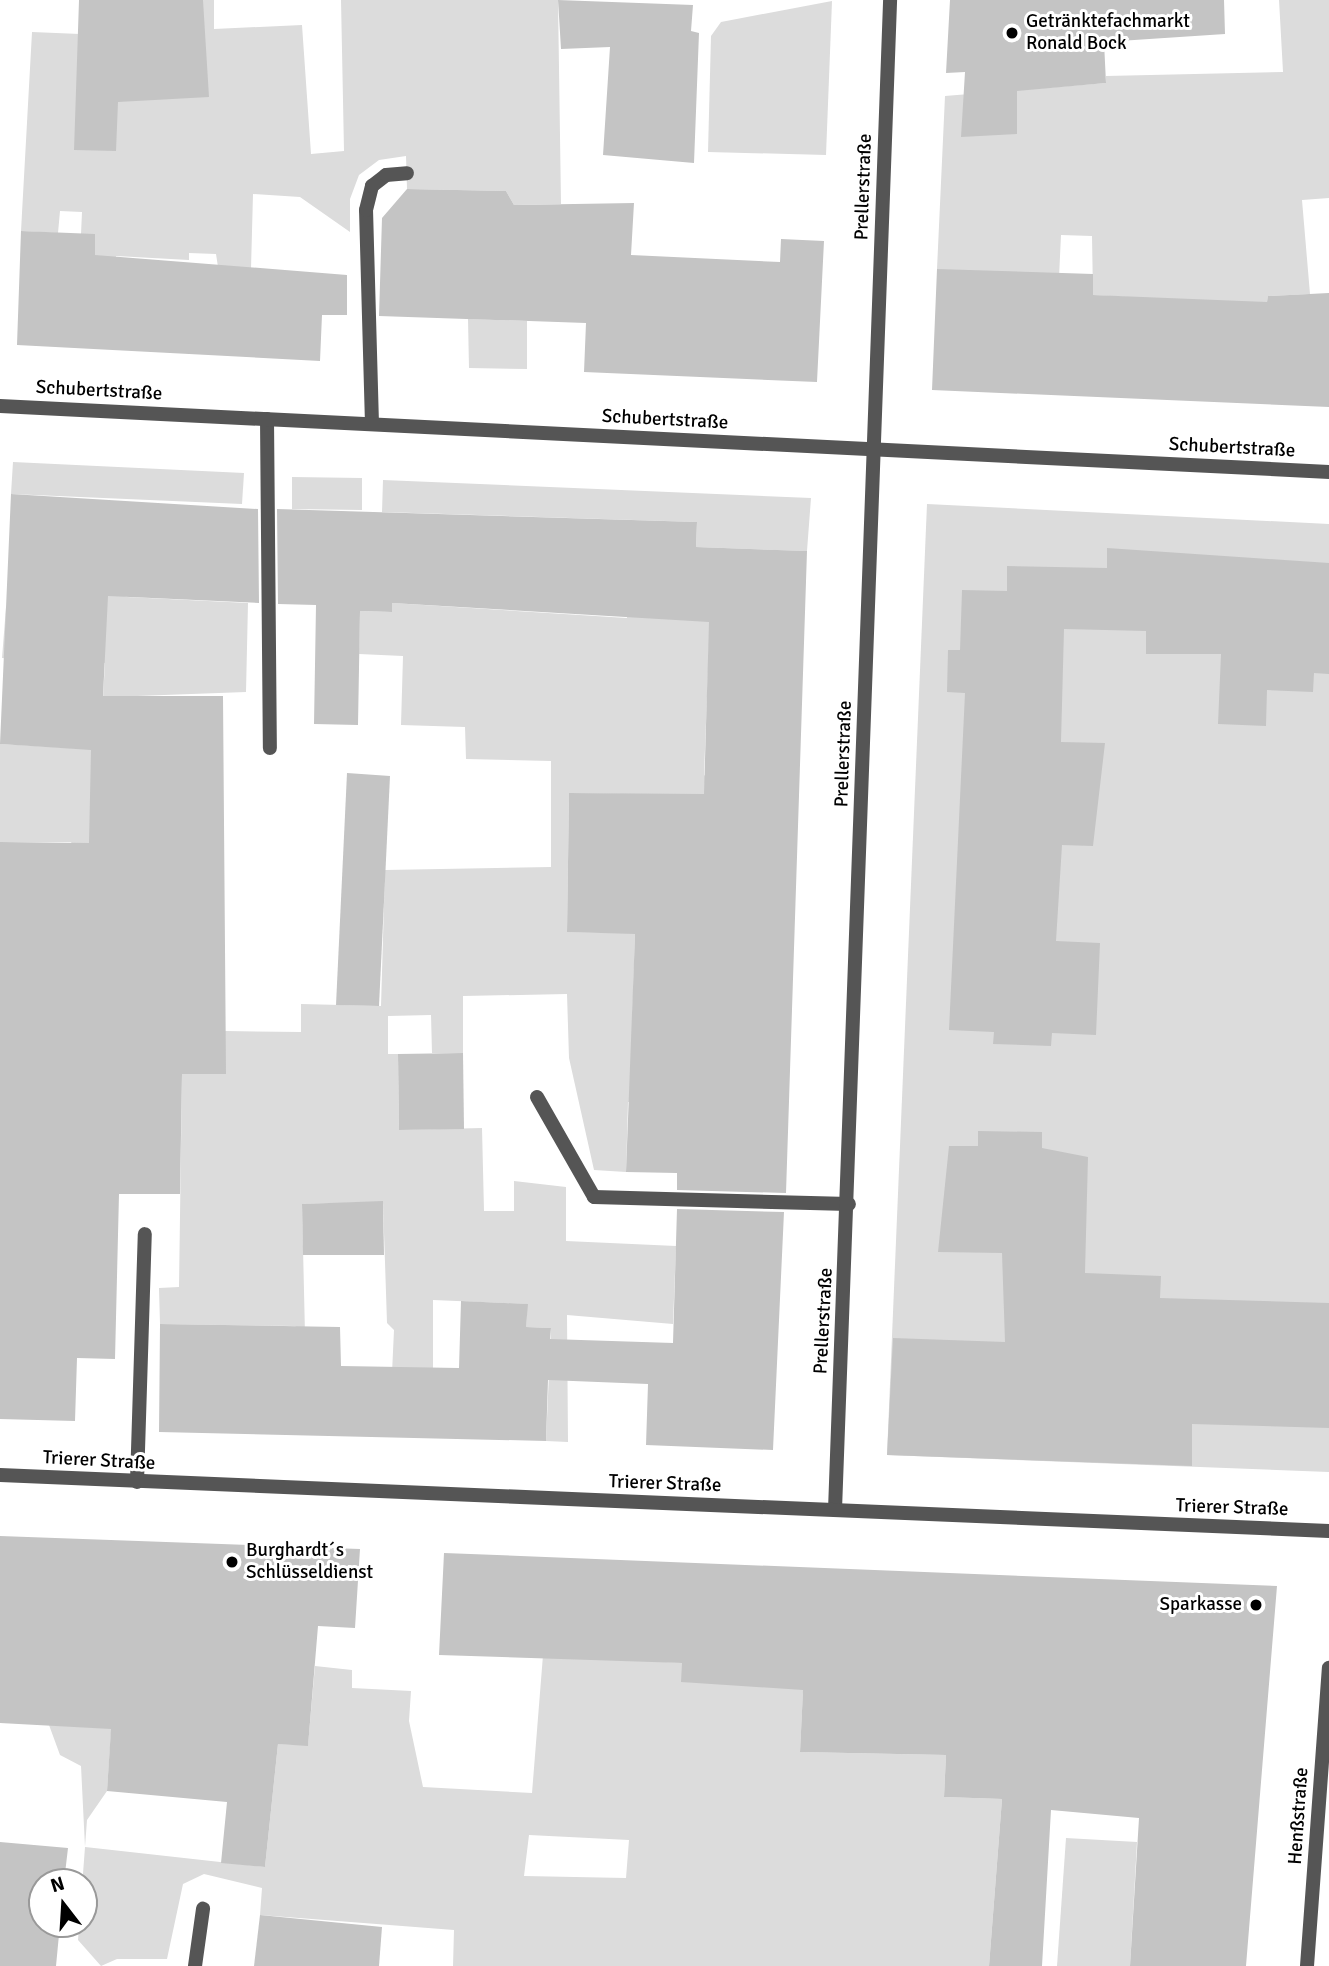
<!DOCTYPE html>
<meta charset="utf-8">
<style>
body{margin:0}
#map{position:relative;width:1329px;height:1966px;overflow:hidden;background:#fff;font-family:Signika,sans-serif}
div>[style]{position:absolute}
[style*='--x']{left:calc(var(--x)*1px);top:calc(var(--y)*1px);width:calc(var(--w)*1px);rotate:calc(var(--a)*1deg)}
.green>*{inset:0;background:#dcdcdc}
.building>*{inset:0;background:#c4c4c4}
.service>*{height:14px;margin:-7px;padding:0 7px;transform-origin:7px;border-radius:7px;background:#555}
.minor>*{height:14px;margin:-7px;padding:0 7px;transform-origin:7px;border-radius:7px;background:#555}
.tertiary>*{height:14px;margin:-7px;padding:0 7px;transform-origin:7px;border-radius:7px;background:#555}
.dots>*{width:19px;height:19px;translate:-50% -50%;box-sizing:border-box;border:4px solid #fff;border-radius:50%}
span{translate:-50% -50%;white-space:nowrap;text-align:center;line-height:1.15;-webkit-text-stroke:6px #fff;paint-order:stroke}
.poi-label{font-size:19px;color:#000}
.left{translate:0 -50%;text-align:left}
.right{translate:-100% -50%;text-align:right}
.street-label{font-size:19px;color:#000}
.north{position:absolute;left:28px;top:1868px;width:70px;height:70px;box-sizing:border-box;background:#fff;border:2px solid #999;border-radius:50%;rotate:343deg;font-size:19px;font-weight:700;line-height:28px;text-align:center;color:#000}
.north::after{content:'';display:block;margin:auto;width:24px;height:32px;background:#000;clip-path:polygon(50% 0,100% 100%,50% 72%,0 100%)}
</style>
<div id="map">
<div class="green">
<div style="clip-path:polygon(153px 0,214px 0,214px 29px,302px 25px,311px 154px,344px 151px,341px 0,558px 0,561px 204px,514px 205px,506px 191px,407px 189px,406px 156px,379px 160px,359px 175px,350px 199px,350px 232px,300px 197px,253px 194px,251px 269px,218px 267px,216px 254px,189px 253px,189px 260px,116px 256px,115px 281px,94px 281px,95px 234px,81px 234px,82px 212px,60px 211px,58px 233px,21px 231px,32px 32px,80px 34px)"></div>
<div style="clip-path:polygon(1279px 0,1329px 0,1329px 198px,1302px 200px,1310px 294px,1268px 296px,1267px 305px,1093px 295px,1092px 236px,1061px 235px,1058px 299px,937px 269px,945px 96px,1106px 83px,1106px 76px,1283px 72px)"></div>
<div style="clip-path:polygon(832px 1px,826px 155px,708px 152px,711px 36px,721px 22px)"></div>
<div style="clip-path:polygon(468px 319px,527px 321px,527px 369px,469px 368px)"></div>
<div style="clip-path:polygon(13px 462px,244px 473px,242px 504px,11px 494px)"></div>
<div style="clip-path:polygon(292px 477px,362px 478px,362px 510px,292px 509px)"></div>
<div style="clip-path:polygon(383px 480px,811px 498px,807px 551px,696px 547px,697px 522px,382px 512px)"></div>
<div style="clip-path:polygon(927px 504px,1329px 524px,1329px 1472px,887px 1455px)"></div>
<div style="clip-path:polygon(629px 578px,710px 617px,704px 775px,732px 796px,569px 793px,567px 932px,635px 933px,632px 1027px,642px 1102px,628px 1102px,626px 1172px,594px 1170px,569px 1058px,567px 994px,463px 996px,463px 1053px,432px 1053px,431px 1015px,388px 1016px,388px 1054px,398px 1054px,399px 1130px,482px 1128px,484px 1211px,514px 1211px,514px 1181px,566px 1187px,566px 1241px,676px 1246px,673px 1324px,567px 1315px,568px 1442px,546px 1441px,551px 1328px,526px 1327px,527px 1304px,433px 1300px,433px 1437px,389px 1437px,394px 1330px,387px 1323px,383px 1202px,302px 1204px,305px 1334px,295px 1326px,160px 1324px,159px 1288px,179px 1287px,182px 1074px,225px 1031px,301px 1032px,301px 1004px,381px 1006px,385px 870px,551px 867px,551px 761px,466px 759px,465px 727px,401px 725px,403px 656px,359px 654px,360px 611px,391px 612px,392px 603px,627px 618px)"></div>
<div style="clip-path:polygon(86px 584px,127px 597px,248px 603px,246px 692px,137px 696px,140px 974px,71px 842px,0 842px,0 744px,88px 749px,103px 698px,105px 663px,2px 658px,6px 607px,84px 611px)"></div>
<div style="clip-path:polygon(evenodd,543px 1655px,682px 1663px,682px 1682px,813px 1674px,803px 1691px,800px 1752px,946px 1755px,944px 1797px,1002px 1799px,989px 1966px,453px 1966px,454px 1930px,260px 1915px,262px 1888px,204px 1874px,183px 1884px,167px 1959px,117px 1959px,101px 1966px,78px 1940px,85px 1847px,81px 1766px,60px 1755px,49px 1725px,113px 1704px,107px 1791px,87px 1820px,85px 1847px,265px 1867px,278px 1744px,308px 1745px,315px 1666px,352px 1670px,352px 1688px,411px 1691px,409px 1721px,423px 1787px,532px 1793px,543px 1655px,529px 1835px,629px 1840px,626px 1878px,524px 1876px,529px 1835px)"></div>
<div style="clip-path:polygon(1066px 1838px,1137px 1842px,1130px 1966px,1057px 1966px)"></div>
</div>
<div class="building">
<div style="clip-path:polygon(79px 0,203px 0,209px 97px,118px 102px,116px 151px,74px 150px)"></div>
<div style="clip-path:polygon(558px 0,693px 5px,691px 31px,699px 33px,694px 163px,603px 155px,610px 47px,561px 49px)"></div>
<div style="clip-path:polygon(950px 0,1224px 0,1225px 34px,1104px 42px,1106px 83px,1017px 91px,1017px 134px,961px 137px,965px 72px,946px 73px)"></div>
<div style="clip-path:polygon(407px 189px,506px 191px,514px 205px,634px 203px,631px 255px,780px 262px,781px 239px,824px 241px,817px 382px,584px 372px,586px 323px,379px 316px,382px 218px)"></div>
<div style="clip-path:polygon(21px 231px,95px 234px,95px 255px,347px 275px,347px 315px,322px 315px,320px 361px,17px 345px)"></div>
<div style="clip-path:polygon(937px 269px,1093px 274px,1093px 295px,1267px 302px,1268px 296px,1329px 293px,1329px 407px,932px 390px)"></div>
<div style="clip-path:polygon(11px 494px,258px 509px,259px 603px,108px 596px,103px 696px,223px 696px,226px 1074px,182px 1074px,180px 1194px,119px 1194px,115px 1359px,77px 1358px,75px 1421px,0 1419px,0 842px,89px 843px,91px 750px,0 744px)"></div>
<div style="clip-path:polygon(277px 509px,697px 522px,696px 547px,807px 551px,786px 1193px,677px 1190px,677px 1173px,626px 1172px,635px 934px,567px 932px,569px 793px,704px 794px,709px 622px,392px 603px,392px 612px,360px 611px,358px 725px,314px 724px,316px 605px,278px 604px)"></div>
<div style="clip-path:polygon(1107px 548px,1329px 563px,1329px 674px,1314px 673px,1313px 692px,1267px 690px,1266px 726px,1218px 724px,1221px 654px,1146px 654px,1146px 631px,1064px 629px,1061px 742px,1105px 743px,1093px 846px,1062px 845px,1056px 941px,1100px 943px,1096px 1035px,1052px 1033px,1051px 1046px,993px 1044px,994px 1032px,949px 1030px,965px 693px,947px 692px,948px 650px,960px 650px,962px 590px,1007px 591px,1007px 566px,1107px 568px)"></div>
<div style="clip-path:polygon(347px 773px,390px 776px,379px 1006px,336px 1005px)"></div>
<div style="clip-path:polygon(463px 1053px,464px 1129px,399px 1130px,398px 1054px)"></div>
<div style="clip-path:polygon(978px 1131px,1042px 1132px,1042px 1148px,1088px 1157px,1085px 1273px,1161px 1276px,1160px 1298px,1329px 1303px,1329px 1428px,1192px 1424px,1192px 1466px,887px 1455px,893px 1338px,1005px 1342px,1002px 1253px,938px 1252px,949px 1146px,978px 1146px)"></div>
<div style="clip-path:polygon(383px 1201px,384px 1255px,303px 1255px,302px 1204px)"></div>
<div style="clip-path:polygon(677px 1209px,784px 1212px,773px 1450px,646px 1445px,648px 1384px,548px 1380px,546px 1441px,159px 1432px,160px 1324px,340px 1327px,341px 1366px,459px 1368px,461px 1301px,528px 1304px,526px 1327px,551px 1328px,550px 1339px,673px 1343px)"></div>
<div style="clip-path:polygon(0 1536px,360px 1549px,355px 1628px,318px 1626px,308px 1746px,278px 1744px,265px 1867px,221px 1863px,227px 1802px,107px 1791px,111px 1729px,0 1723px)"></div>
<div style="clip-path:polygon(444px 1553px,1277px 1586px,1246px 1966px,1130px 1966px,1139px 1818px,1051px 1810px,1042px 1966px,989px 1966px,1002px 1799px,944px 1797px,946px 1755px,800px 1752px,803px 1690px,681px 1682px,682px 1663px,439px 1655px)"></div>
<div style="clip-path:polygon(0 1842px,68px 1848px,64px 1882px,42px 1882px,42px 1924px,60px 1924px,56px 1966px,0 1966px)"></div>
<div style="clip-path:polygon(260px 1915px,382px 1927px,379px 1966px,254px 1966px)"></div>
</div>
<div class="service">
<div style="--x:267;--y:419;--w:329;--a:89.5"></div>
<div style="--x:372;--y:424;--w:214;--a:-91.6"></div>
<div style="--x:366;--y:210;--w:25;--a:-76"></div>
<div style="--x:372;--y:186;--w:18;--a:-38"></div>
<div style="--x:386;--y:175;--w:21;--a:-5"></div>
<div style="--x:537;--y:1097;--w:115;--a:60.3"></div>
<div style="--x:594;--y:1197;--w:255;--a:1.6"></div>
<div style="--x:137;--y:1482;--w:248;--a:-88.2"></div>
<div style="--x:195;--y:1966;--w:58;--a:-82"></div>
</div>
<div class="minor">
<div style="--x:0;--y:406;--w:1331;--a:2.84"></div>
<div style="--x:835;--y:1510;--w:1511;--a:-87.91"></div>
<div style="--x:1307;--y:1966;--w:299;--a:-85.8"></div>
</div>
<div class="tertiary">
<div style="--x:0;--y:1475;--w:1330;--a:2.41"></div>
</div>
<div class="dots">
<div style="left:1012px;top:33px;background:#000"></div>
<div style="left:232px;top:1562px;background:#000"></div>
<div style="left:1256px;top:1605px;background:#000"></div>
</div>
<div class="poi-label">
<span class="left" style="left:1026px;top:33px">Getränktefachmarkt<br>Ronald Bock</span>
<span class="left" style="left:246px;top:1562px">Burghardt´s<br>Schlüsseldienst</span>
<span class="right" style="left:1242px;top:1605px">Sparkasse</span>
</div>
<div class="street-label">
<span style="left:864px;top:187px;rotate:-88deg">Prellerstraße</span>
<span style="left:99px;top:391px;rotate:3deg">Schubertstraße</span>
<span style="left:665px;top:420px;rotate:3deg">Schubertstraße</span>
<span style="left:1232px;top:448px;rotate:3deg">Schubertstraße</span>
<span style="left:844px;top:754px;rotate:-88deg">Prellerstraße</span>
<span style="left:824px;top:1321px;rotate:-87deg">Prellerstraße</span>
<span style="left:99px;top:1461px;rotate:3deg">Trierer Straße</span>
<span style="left:665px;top:1484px;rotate:2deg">Trierer Straße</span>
<span style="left:1232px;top:1508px;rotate:2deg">Trierer Straße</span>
<span style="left:1299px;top:1816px;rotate:-86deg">Henßstraße</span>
</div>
<div class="north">N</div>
</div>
